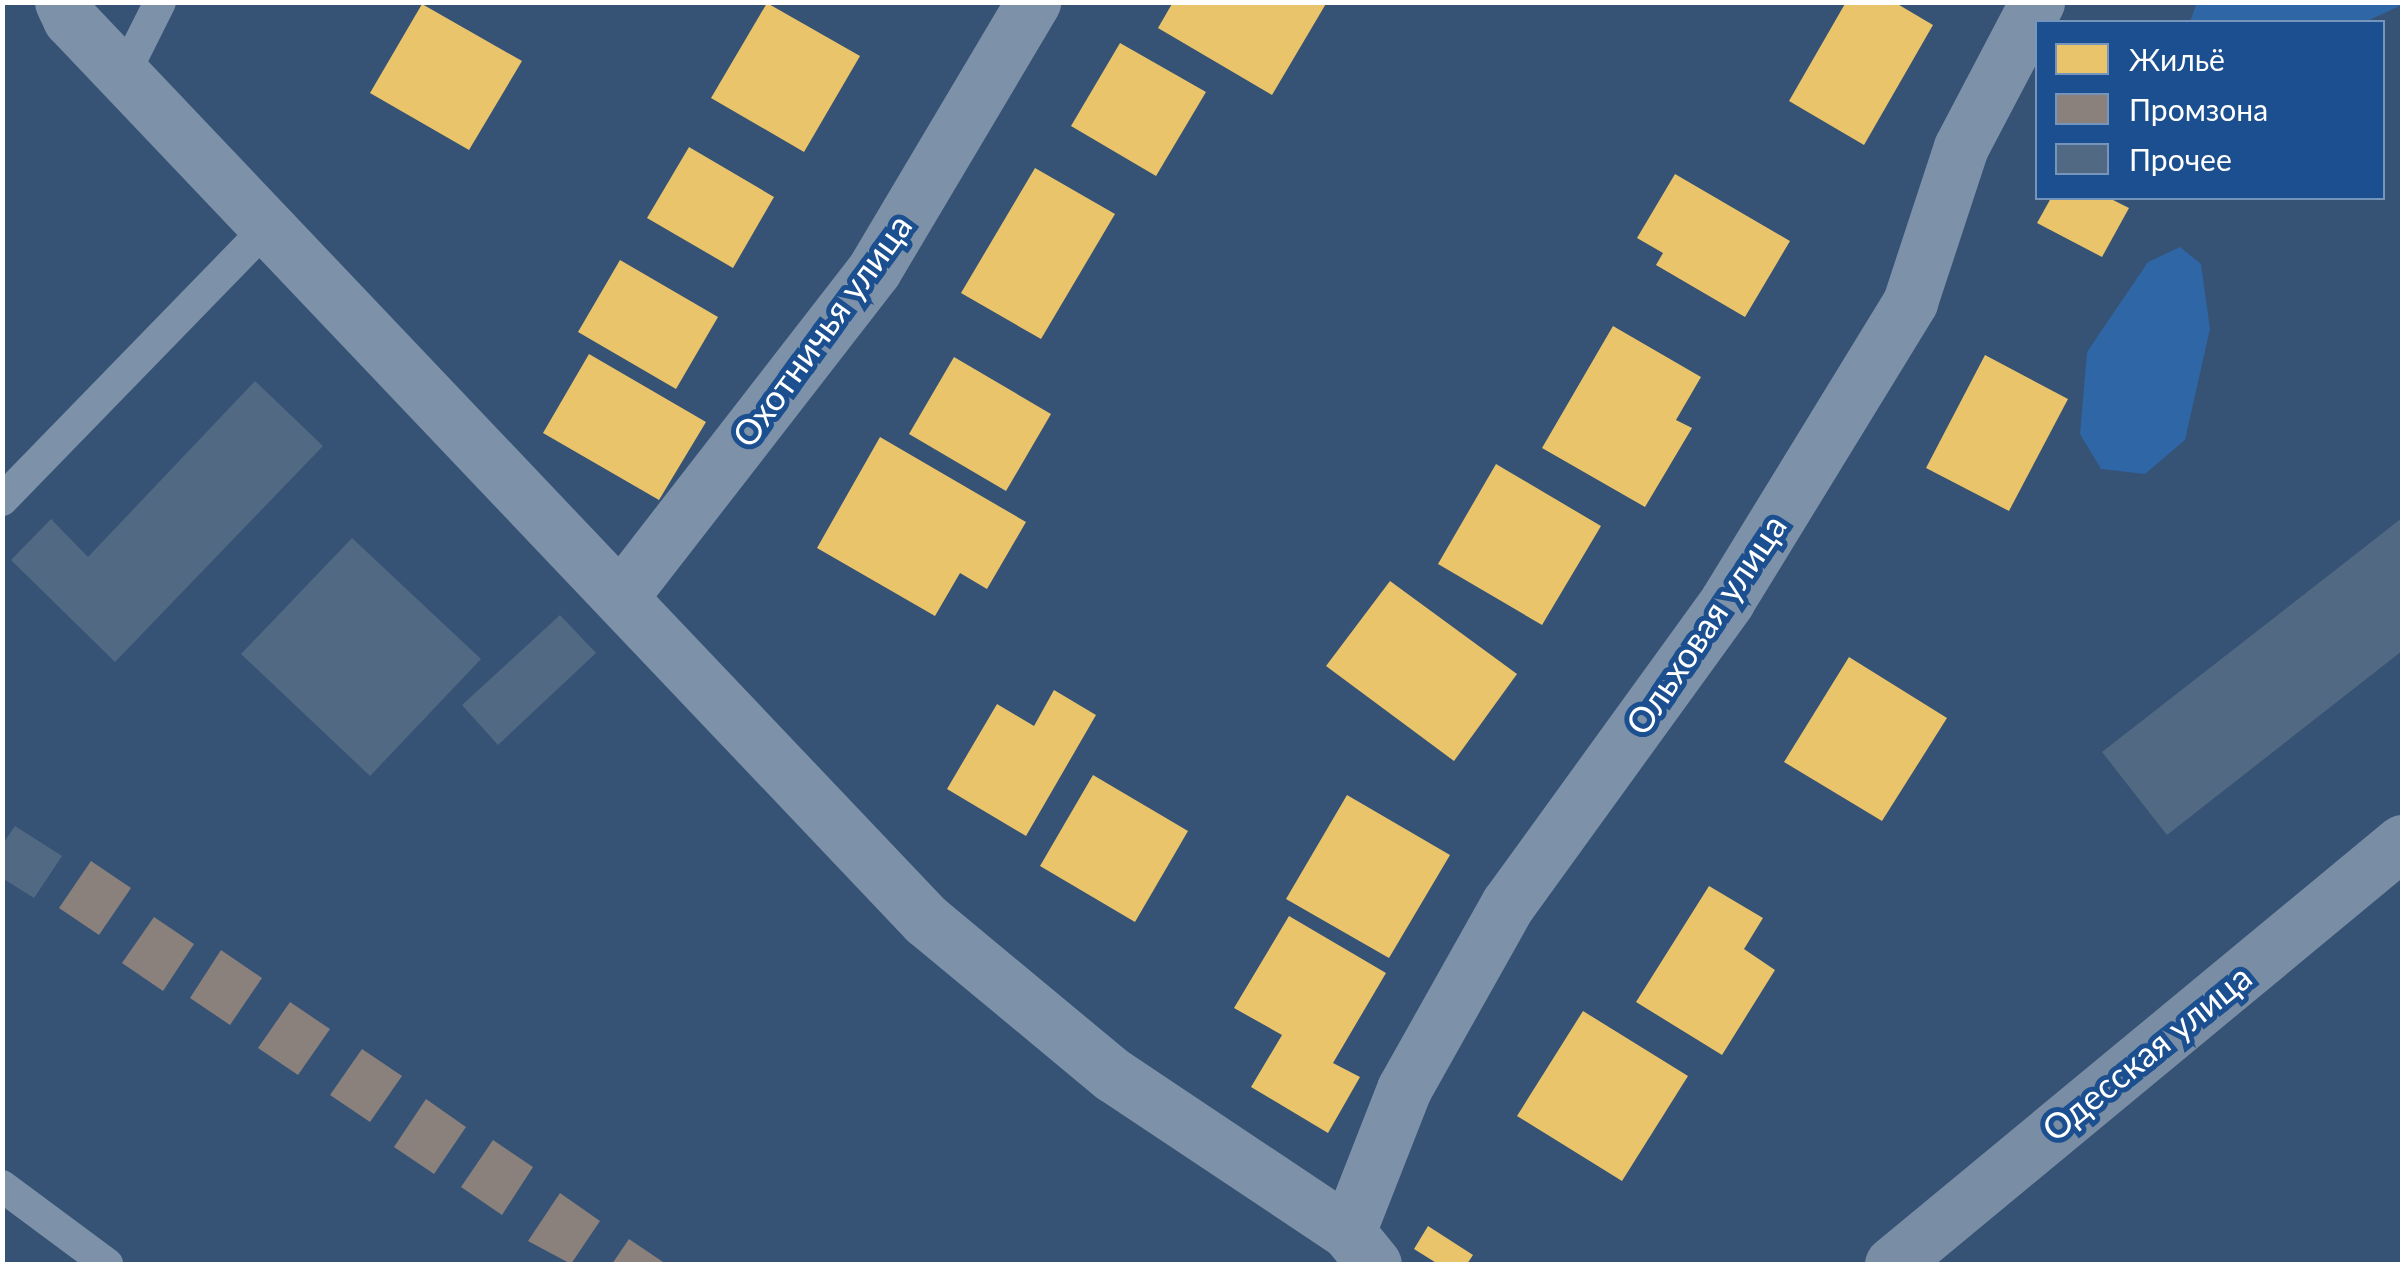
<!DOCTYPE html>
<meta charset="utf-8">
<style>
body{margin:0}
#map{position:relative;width:2405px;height:1267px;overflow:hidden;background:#365274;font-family:Lato,sans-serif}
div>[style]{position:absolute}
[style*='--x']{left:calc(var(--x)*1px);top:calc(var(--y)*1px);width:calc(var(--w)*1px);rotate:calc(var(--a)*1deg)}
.green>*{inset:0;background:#2f66a5}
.homes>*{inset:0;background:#e9c46a}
.industry>*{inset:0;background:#8a817c}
.building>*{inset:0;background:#526984}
.lane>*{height:32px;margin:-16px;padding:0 16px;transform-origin:16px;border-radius:16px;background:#7d92a8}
.street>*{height:55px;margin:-27.5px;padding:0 27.5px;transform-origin:27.5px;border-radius:27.5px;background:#7d92a8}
.secondary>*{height:55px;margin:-27.5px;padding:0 27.5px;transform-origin:27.5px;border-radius:27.5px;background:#798da4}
span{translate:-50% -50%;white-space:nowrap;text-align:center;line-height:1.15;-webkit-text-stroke:10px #1b4f8f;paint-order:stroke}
.street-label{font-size:35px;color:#fff}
.frame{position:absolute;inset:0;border:5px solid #fff;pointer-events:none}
.legend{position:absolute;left:2035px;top:20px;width:350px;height:180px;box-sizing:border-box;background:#1b4f8f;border:2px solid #7695bc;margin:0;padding:12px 18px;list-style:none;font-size:30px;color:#fff}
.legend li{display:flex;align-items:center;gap:20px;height:50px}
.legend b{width:50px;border:2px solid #7695bc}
</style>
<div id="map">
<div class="green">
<div style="clip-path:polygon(2197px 2px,2402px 2px,2402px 5px,2365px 22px,2190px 22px)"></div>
<div style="clip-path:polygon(2180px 247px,2201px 264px,2210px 329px,2185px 440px,2145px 474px,2101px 469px,2080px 434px,2087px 352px,2148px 262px)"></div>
</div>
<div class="homes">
<div style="clip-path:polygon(1173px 2px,1327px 2px,1272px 95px,1158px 28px)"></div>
<div style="clip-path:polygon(1846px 2px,1894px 2px,1933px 25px,1864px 145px,1789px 101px)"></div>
<div style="clip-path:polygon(767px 3px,860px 56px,804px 152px,711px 98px)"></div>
<div style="clip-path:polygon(422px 4px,522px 61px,469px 150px,370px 93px)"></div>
<div style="clip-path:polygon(1120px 43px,1206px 92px,1156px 176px,1071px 126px)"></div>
<div style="clip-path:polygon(689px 147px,774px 197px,733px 268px,647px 218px)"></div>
<div style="clip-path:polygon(1035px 168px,1115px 214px,1041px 339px,961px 293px)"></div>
<div style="clip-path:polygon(1675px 174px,1790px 241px,1745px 317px,1656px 265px,1663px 253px,1637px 238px)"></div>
<div style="clip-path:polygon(2051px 198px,2109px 198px,2129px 208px,2102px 257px,2037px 223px)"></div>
<div style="clip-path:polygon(620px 260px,718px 317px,676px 389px,578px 332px)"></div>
<div style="clip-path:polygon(1613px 326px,1701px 377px,1676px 420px,1692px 428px,1645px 507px,1542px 448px)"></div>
<div style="clip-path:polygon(589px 354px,706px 422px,659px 500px,543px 433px)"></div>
<div style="clip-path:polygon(1985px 355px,2068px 399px,2009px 511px,1926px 468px)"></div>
<div style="clip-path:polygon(954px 357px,1051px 414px,1006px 491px,909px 434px)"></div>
<div style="clip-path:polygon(880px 437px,1026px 522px,987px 589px,960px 573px,935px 616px,817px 548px)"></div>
<div style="clip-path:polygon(1496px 464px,1601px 526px,1542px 625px,1438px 564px)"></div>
<div style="clip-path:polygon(1390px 581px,1517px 674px,1454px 761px,1326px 666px)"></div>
<div style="clip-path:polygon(1849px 657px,1947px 718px,1882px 821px,1784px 762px)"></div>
<div style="clip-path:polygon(1054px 690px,1096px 715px,1026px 836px,947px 789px,997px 704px,1034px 726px)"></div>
<div style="clip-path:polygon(1093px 775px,1188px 831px,1135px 922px,1040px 866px)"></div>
<div style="clip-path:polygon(1347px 795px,1450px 855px,1389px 958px,1286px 899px)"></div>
<div style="clip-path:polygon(1709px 886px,1763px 918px,1744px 949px,1775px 970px,1722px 1055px,1636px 1002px)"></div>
<div style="clip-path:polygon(1289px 916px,1386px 973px,1333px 1063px,1360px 1077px,1328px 1133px,1251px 1087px,1282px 1035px,1234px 1008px)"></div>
<div style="clip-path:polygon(1583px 1011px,1688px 1076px,1622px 1181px,1517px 1116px)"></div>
<div style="clip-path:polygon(1428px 1226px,1473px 1255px,1467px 1264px,1438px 1264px,1414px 1249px)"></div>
</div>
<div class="industry">
<div style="clip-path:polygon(91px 861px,131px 888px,99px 935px,59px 908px)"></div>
<div style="clip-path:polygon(154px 917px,194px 944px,163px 991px,122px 963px)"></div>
<div style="clip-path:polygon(221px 950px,262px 978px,230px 1025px,190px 998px)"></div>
<div style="clip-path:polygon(290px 1002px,330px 1029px,298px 1075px,258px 1048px)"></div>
<div style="clip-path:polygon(362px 1049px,402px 1076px,370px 1122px,330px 1095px)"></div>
<div style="clip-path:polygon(426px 1099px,466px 1127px,434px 1174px,394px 1147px)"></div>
<div style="clip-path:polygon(493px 1140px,533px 1167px,502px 1215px,461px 1187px)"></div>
<div style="clip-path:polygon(560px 1193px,600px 1221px,571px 1264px,528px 1241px)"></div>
<div style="clip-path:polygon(629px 1239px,666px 1264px,612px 1264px)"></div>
</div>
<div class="building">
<div style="clip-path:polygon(255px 381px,323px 446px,115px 662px,11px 560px,51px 519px,88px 557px)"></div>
<div style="clip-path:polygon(2402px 518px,2402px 651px,2167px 835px,2102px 752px)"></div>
<div style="clip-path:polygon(352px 538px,481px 659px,370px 776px,241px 654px)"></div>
<div style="clip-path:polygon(560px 615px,596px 653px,498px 745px,462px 705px)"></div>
<div style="clip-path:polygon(15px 826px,62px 856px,34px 898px,2px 878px,2px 845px)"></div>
</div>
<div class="lane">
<div style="--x:124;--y:74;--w:80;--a:-63.4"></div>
<div style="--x:2;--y:500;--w:382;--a:-45.8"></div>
<div style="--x:2;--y:1186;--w:131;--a:36.6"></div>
</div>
<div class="street">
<div style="--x:62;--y:2;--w:19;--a:65"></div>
<div style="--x:70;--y:19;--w:1243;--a:46.47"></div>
<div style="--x:926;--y:920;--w:243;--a:39.7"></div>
<div style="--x:1113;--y:1075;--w:283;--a:33.7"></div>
<div style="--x:1348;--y:1232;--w:41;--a:50.9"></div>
<div style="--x:622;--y:595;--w:411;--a:-52.2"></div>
<div style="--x:874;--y:270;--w:312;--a:-59.3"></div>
<div style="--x:1348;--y:1232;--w:154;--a:-68.6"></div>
<div style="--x:1404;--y:1089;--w:212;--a:-60.7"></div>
<div style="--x:1508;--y:904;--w:374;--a:-54.1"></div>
<div style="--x:1727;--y:601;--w:351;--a:-58.5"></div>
<div style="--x:1910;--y:302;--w:163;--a:-71.8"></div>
<div style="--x:1961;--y:147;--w:164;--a:-62.3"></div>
</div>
<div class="secondary">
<div style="--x:1892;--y:1264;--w:662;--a:-39.61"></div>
</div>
<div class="street-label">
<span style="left:821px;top:330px;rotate:-54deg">Охотничья улица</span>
<span style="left:1705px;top:624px;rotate:-56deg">Ольховая улица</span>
<span style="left:2146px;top:1052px;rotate:-39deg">Одесская улица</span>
</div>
<div class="frame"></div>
<ul class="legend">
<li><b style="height:28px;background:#e9c46a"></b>Жильё</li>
<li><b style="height:28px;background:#8a817c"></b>Промзона</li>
<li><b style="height:28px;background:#526984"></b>Прочее</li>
</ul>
</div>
